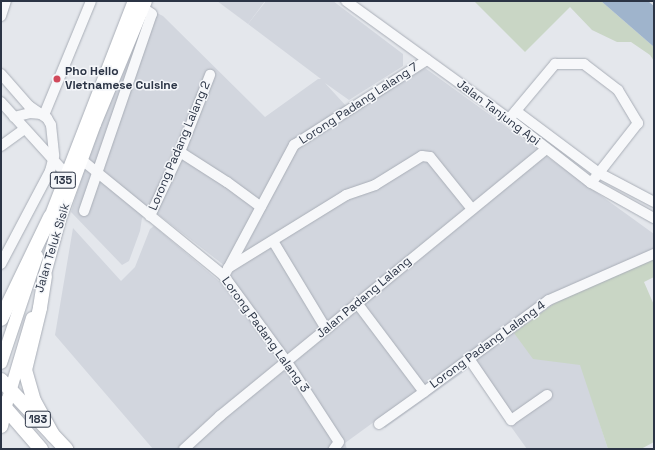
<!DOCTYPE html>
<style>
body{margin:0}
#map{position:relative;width:655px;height:450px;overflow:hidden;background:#e4e7ec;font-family:"Space Grotesk",sans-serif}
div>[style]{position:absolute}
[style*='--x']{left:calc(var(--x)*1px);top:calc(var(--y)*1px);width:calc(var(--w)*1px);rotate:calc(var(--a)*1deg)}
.built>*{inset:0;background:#d2d6de}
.green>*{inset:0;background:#c9d6c5}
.water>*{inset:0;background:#9fb4cc}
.roads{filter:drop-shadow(0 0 1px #a9aeb7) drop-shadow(0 0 1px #a9aeb7)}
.minor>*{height:10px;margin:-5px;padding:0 5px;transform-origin:5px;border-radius:5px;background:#f7f8fa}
.major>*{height:12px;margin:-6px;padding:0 6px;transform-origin:6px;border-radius:6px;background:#fff}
.highway>*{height:14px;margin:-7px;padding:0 7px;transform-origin:7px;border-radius:7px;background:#fff}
.dots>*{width:11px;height:11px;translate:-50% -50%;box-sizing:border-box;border:2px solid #f4f6f9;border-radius:50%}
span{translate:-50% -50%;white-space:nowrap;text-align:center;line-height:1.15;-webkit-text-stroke:3px #f4f6f9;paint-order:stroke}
.shield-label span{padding:1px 3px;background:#f4f6f9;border:1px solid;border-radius:3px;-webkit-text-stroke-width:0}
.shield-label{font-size:11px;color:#2b3445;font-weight:700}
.poi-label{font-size:12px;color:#2b3445;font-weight:700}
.left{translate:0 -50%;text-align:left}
.street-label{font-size:12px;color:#2b3445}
.frame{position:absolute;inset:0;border:2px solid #2b3445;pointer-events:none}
</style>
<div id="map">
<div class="built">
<div style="clip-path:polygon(217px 1px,265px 1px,248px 24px)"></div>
<div style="clip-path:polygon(266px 1px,333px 1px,403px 54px,403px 66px,349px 100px,325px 83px,347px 107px,290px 143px,225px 266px,151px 209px,142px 218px,140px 231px,129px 261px,122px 265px,71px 212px,90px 151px,146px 18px,157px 13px,163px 16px,265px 117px,318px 79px,321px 79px,248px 24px)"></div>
<div style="clip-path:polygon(425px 68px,654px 234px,654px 259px,581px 365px,608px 449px,527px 449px,469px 368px,385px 428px,378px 419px,345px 443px,347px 449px,153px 449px,55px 335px,73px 228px,121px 281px,135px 267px,150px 229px,154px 226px,219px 281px,231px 275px,298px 147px)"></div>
</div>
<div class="green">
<div style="clip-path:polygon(474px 1px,601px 1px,654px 47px,654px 61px,650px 55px,631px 42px,617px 42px,592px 30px,570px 7px,525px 52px)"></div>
<div style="clip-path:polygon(654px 259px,654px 277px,644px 282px,654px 305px,654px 442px,641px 449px,608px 449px,580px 365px,533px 359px,514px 333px,559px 300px)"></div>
</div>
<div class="water">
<div style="clip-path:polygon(601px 1px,648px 1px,654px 6px,654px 47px)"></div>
</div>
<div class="roads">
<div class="minor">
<div style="--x:346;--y:1;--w:201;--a:35.9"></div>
<div style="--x:509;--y:119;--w:104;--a:38"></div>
<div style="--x:591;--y:183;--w:72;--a:29.1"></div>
<div style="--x:1;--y:16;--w:16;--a:-72"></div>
<div style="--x:1;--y:74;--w:43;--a:48.8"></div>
<div style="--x:29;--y:106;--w:22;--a:34"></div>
<div style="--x:47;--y:118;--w:8;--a:60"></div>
<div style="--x:51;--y:125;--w:31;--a:84"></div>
<div style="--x:54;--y:156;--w:16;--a:105"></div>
<div style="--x:50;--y:171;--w:105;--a:117.8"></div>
<div style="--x:1;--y:102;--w:97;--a:47.9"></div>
<div style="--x:516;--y:111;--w:104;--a:36.8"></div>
<div style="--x:599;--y:173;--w:62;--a:27.8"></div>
<div style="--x:44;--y:115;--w:123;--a:-67.6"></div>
<div style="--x:14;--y:117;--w:16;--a:-14"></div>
<div style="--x:30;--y:113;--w:12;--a:5"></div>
<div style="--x:509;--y:119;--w:72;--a:-50.1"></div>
<div style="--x:555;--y:64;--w:29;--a:0"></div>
<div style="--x:584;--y:64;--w:43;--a:37.4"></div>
<div style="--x:618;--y:90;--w:39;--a:59"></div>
<div style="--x:638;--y:123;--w:76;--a:128.1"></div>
<div style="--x:1;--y:146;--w:29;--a:-36"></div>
<div style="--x:180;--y:152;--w:56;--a:32.6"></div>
<div style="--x:227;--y:182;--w:42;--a:36.3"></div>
<div style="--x:82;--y:160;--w:183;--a:39.2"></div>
<div style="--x:224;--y:276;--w:107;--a:53.8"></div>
<div style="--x:287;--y:362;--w:95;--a:57"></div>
<div style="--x:339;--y:442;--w:9;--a:126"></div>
<div style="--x:84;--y:211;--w:208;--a:-71"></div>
<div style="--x:152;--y:14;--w:11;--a:-146"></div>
<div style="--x:150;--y:216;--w:71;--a:-64.9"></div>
<div style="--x:180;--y:152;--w:83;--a:-68.7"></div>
<div style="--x:273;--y:241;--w:103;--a:58.9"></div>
<div style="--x:228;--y:268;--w:139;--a:-31.7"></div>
<div style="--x:346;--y:195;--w:31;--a:-19"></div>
<div style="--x:375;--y:185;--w:55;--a:-31.7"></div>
<div style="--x:422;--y:156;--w:8;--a:7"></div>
<div style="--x:430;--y:157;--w:67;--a:51.1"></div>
<div style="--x:224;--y:276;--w:149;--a:-61.9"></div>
<div style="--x:294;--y:145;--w:158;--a:-32.6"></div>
<div style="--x:357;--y:303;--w:111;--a:53"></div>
<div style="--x:424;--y:392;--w:155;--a:-36.4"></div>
<div style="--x:549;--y:300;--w:115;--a:-23.7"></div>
<div style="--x:470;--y:360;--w:73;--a:55.7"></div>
<div style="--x:511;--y:420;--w:44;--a:-34.8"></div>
<div style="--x:379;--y:424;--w:55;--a:-35.4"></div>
<div style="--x:184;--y:449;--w:49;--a:-42.5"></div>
<div style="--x:220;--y:416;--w:421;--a:-39.3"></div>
</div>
<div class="major">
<div style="--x:47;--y:225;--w:240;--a:-68.8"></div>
<div style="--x:42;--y:285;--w:68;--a:-74.7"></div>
<div style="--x:60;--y:219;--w:101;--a:-69.8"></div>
<div style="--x:95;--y:124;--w:133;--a:-67.5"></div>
<div style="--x:1;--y:363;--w:113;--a:-71.4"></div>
<div style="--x:5;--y:409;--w:95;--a:-73.5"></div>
</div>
<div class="highway">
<div style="--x:45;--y:276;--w:32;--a:99"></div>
<div style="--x:40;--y:308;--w:64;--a:103.6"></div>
<div style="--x:25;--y:370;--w:32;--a:74"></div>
<div style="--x:34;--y:401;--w:39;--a:61"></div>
<div style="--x:1;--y:319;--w:113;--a:-64.3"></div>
<div style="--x:1;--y:380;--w:95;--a:46.7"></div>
<div style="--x:1;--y:403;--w:61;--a:49"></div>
<div style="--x:1;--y:426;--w:17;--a:-77"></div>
</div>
</div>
<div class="dots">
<div style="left:57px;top:79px;background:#d1495b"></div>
</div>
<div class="shield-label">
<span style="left:63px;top:180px">135</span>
<span style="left:38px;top:419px">183</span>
</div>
<div class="poi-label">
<span class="left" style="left:65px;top:79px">Pho Hello<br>Vietnamese Cuisine</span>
</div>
<div class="street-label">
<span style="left:359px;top:104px;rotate:-33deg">Lorong Padang Lalang 7</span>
<span style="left:498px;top:113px;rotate:37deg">Jalan Tanjung Api</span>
<span style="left:180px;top:146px;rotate:-67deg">Lorong Padang Lalang 2</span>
<span style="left:53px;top:248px;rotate:-73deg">Jalan Teluk Sisik</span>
<span style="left:364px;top:298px;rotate:-40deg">Jalan Padang Lalang</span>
<span style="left:265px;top:335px;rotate:54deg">Lorong Padang Lalang 3</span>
<span style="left:488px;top:345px;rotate:-36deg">Lorong Padang Lalang 4</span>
</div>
<div class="frame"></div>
</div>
